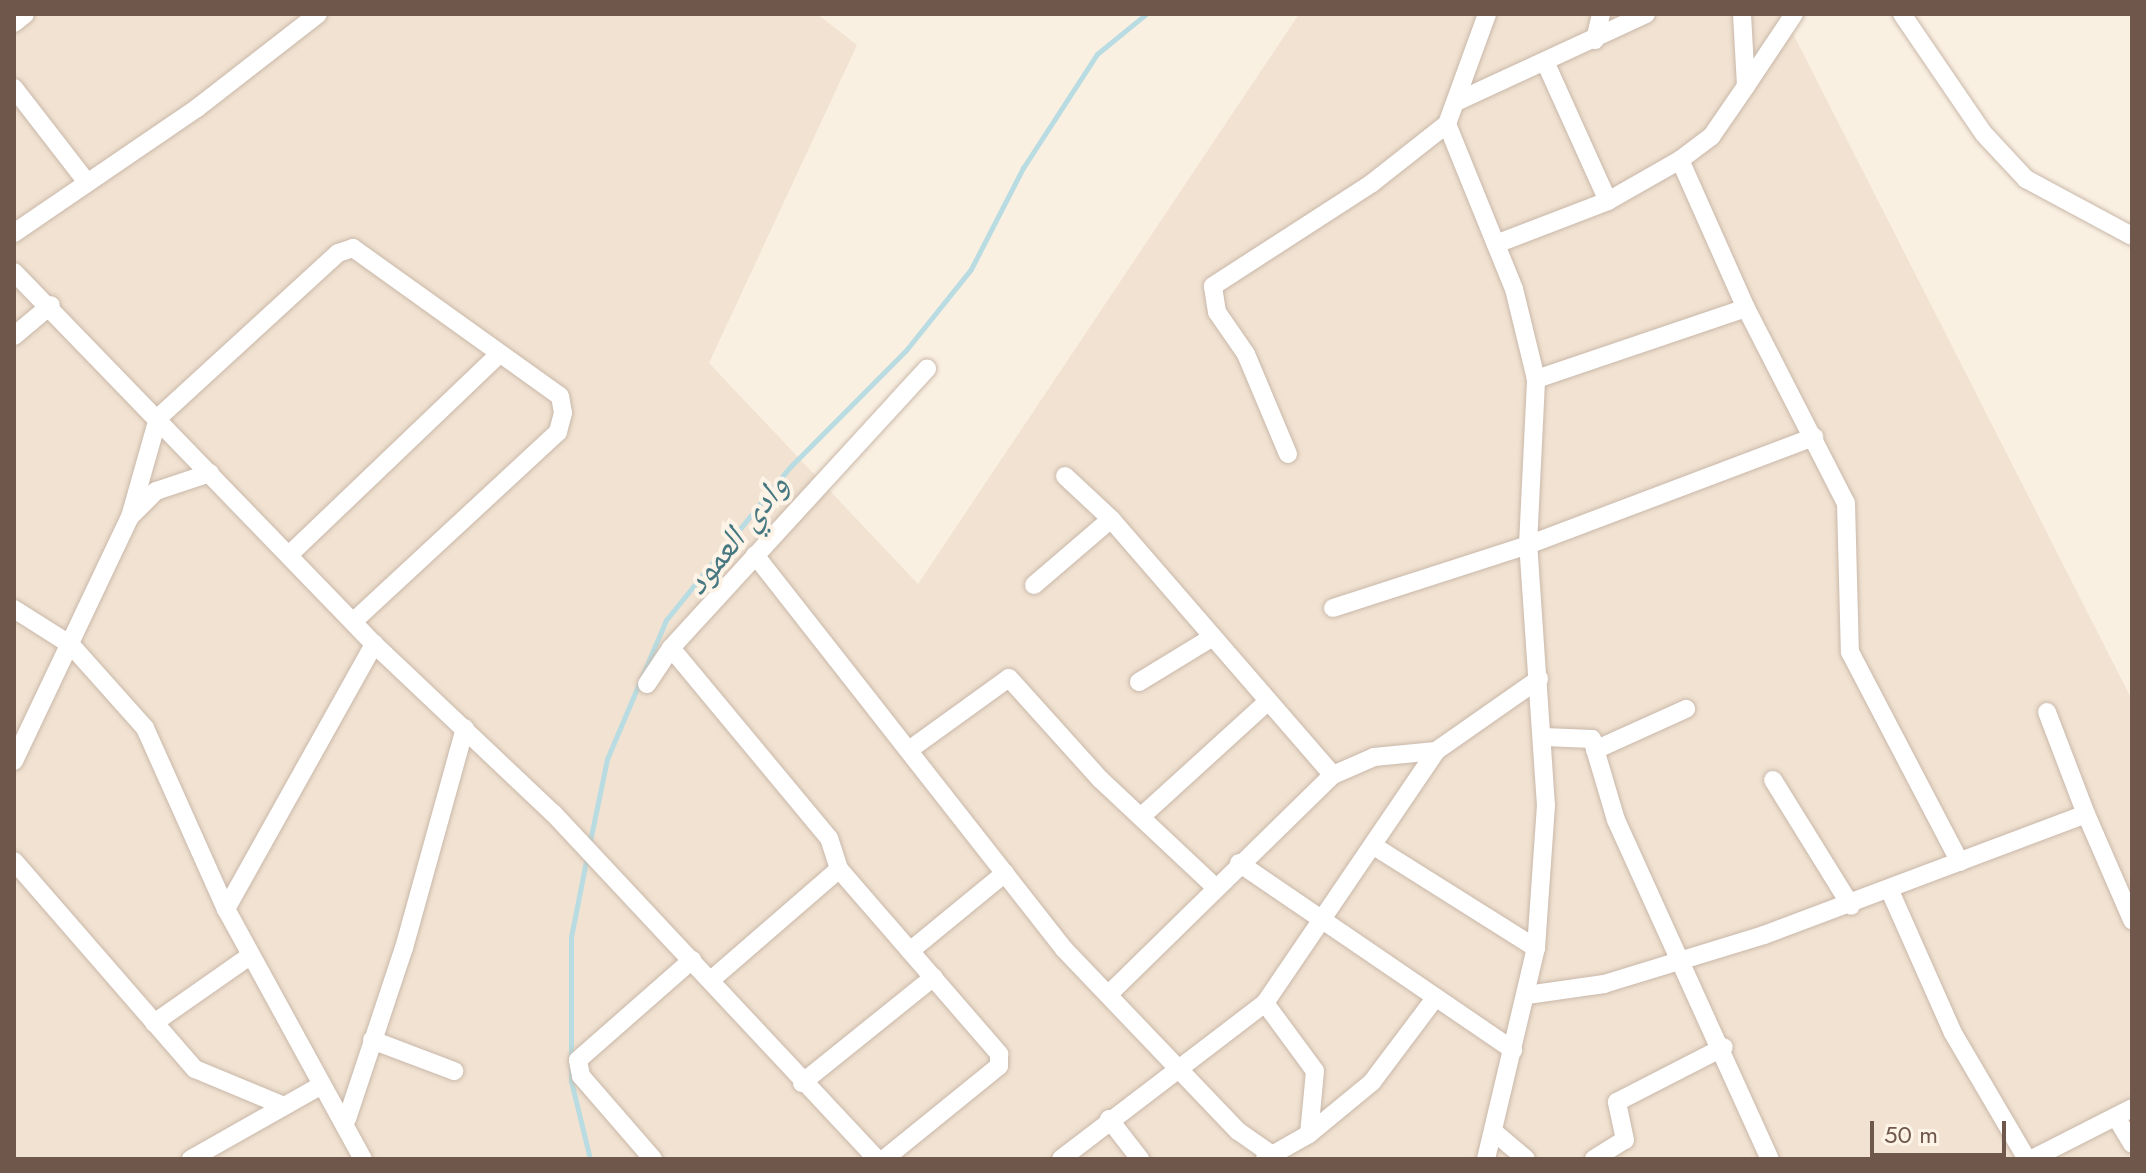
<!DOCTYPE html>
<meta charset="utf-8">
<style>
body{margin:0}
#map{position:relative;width:2146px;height:1173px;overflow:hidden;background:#faf0e2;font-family:Jost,"Noto Naskh Arabic",sans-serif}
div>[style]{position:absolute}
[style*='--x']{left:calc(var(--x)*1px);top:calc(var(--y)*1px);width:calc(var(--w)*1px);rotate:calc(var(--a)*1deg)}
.residential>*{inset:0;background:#f1e2d1}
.stream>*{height:5px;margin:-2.5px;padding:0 2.5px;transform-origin:2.5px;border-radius:2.5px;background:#b8dce1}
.roads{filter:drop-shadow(0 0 2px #c9b8aa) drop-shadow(0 0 2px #c9b8aa)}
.minor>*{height:18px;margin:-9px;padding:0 9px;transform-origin:9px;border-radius:9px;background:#fff}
span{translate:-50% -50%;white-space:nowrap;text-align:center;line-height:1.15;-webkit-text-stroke:8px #fdf4e7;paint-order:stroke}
.water-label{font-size:34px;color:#477881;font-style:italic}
.frame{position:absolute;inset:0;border:16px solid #6f574b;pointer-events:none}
.scale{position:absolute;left:1870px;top:1121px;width:136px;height:36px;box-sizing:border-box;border:4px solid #6f574b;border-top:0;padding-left:10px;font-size:24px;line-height:28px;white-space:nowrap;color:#6f574b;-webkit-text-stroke:6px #fdf4e7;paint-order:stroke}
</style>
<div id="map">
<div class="residential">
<div style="clip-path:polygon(14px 14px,817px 14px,857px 45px,709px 363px,918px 584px,1299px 14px,1783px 14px,2132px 700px,2132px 1159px,14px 1159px)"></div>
</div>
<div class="stream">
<div style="--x:589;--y:846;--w:89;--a:-78.3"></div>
<div style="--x:607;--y:759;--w:151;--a:-67"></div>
<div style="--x:666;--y:620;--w:197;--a:-51"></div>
<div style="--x:790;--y:467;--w:166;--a:-45.2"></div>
<div style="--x:907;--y:349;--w:102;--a:-51.3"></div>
<div style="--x:971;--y:269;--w:114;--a:-62.8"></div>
<div style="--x:1023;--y:168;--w:136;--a:-57"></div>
<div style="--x:1097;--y:54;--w:63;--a:-39.2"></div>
<div style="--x:587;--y:856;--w:83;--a:101.2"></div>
<div style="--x:571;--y:937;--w:144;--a:90"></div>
<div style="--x:571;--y:1081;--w:80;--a:76.3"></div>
</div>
<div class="roads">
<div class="minor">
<div style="--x:1902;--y:14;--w:145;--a:55.7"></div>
<div style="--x:1984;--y:134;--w:62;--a:47"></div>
<div style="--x:2026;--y:179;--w:120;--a:28.3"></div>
<div style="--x:14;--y:23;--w:14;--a:-39"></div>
<div style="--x:1595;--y:40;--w:27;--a:-77"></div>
<div style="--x:1547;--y:66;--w:148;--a:65.7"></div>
<div style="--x:1746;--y:86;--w:87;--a:-56.3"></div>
<div style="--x:14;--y:88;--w:118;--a:52.3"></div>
<div style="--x:1458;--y:101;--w:207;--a:-24.8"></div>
<div style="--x:1680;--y:160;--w:39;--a:-37"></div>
<div style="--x:1711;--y:137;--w:62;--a:-55.5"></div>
<div style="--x:1746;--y:86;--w:72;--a:-93.2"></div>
<div style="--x:14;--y:233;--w:222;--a:-34.3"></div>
<div style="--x:197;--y:108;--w:153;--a:-37.8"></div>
<div style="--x:1496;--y:244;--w:120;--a:-21"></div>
<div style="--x:1608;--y:201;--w:83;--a:-29.7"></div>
<div style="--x:1680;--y:160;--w:162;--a:66"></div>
<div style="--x:1746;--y:308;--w:222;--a:161.3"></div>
<div style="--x:14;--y:272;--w:518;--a:45.94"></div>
<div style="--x:374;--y:644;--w:246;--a:43.4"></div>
<div style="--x:553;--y:813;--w:474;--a:46.9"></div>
<div style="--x:1746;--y:308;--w:219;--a:62.9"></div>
<div style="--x:1846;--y:503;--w:149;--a:88.5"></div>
<div style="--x:1850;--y:652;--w:237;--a:62.4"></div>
<div style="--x:14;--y:336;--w:48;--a:-40"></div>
<div style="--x:1288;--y:454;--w:108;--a:-112.8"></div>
<div style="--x:1246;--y:354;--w:51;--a:-124.6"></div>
<div style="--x:1217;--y:312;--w:26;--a:-99"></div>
<div style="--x:1213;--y:286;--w:189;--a:-32.9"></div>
<div style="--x:1372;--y:183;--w:95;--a:-38.2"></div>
<div style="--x:1065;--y:476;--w:63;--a:43.1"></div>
<div style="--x:1111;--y:519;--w:339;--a:49.1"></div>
<div style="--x:132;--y:515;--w:34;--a:-45"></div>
<div style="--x:156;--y:491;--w:57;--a:-18.4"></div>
<div style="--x:290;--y:554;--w:288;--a:-43.7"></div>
<div style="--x:755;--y:555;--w:501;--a:51.89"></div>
<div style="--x:1064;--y:949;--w:252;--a:46.3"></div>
<div style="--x:1238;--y:1131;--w:49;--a:35"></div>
<div style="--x:1034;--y:585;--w:101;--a:-40.6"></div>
<div style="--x:1333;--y:608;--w:205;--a:-17.9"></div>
<div style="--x:1528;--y:545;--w:306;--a:-20.7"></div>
<div style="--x:14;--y:609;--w:67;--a:32.3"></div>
<div style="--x:71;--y:645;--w:111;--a:48.3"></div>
<div style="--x:145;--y:728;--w:198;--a:65.9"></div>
<div style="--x:226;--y:909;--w:285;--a:61.3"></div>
<div style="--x:671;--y:648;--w:247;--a:50.3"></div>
<div style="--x:829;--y:838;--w:33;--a:72"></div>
<div style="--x:839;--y:869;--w:245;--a:49.1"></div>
<div style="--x:999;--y:1054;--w:12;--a:90"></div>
<div style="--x:999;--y:1066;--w:148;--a:141"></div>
<div style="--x:1139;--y:682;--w:84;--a:-31.4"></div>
<div style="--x:647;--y:684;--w:43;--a:-56.3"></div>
<div style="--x:671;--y:648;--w:379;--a:-47.5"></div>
<div style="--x:2047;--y:712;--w:109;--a:69.1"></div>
<div style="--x:1544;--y:737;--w:48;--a:2.4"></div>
<div style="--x:1592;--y:739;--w:84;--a:73.5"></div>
<div style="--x:1616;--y:820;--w:372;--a:65.6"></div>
<div style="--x:909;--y:750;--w:123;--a:-35.8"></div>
<div style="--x:1009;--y:678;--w:136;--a:48"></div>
<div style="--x:1100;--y:779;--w:156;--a:43.2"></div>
<div style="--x:1595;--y:750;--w:100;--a:-24.3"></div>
<div style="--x:14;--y:761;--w:270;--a:-64.6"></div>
<div style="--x:130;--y:517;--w:103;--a:-74.2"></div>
<div style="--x:158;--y:418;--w:244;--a:-42.5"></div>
<div style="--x:338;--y:253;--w:16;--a:-18"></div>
<div style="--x:353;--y:248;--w:254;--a:35.6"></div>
<div style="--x:560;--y:396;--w:17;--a:80"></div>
<div style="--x:563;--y:413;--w:20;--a:105"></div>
<div style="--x:558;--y:432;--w:278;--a:137.2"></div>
<div style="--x:1773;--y:780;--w:148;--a:58.2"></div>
<div style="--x:1143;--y:815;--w:168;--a:-42.3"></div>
<div style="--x:1377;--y:848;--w:188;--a:32.2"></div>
<div style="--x:14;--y:861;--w:276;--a:49"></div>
<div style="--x:195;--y:1069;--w:96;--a:22.6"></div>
<div style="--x:1239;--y:863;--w:332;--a:34.3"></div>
<div style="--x:1890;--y:891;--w:155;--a:66.1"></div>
<div style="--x:1953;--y:1033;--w:146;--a:59.6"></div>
<div style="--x:226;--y:909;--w:304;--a:-60.8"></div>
<div style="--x:910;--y:951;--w:123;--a:-39.4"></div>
<div style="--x:711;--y:980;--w:169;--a:-40.9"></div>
<div style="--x:1109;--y:994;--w:313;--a:-44.4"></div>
<div style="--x:1333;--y:775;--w:45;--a:-23.7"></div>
<div style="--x:1374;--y:757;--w:62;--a:-5.5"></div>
<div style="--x:1527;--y:995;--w:78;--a:-8.1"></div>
<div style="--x:1604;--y:984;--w:167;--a:-17"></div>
<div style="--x:1764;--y:935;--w:344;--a:-20.6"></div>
<div style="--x:2086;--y:814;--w:116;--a:66.5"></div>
<div style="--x:1265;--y:1003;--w:84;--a:53.7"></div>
<div style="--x:1315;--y:1071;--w:63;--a:95.4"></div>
<div style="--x:154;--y:1023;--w:118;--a:-35"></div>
<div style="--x:372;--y:1040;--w:88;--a:20.7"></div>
<div style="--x:802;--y:1083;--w:169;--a:-38.8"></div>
<div style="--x:2116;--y:1117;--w:31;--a:59"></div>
<div style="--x:347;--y:1119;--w:180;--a:-71.6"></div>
<div style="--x:404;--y:948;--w:228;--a:-74.5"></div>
<div style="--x:1109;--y:1119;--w:51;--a:52.2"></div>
<div style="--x:1493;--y:1131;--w:43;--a:40.3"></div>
<div style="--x:191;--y:1159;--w:150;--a:-29.5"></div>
<div style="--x:653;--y:1159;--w:110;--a:-130.9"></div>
<div style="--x:581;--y:1076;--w:16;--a:-101"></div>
<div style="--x:578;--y:1060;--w:152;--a:-41.3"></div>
<div style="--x:1061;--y:1159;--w:257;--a:-37.4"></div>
<div style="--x:1265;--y:1003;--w:305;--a:-55.8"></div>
<div style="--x:1436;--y:751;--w:126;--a:-35"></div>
<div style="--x:1265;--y:1159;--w:51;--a:-29.6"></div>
<div style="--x:1309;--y:1134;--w:82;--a:-39.5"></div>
<div style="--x:1372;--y:1082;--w:105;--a:-53.1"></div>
<div style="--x:1486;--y:1159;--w:217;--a:-76.7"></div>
<div style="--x:1536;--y:948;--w:142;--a:-86"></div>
<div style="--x:1546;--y:806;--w:262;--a:-93.9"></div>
<div style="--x:1528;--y:545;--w:166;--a:-87.2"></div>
<div style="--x:1536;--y:379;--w:93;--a:-103.7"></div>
<div style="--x:1514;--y:289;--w:178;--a:-112.1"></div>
<div style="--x:1447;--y:124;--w:117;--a:-70"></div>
<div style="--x:1594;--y:1159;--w:36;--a:-32"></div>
<div style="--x:1625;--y:1140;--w:39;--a:-102"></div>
<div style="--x:1617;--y:1102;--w:120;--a:-27.2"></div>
<div style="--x:2032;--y:1159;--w:112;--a:-27"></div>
</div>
</div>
<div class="water-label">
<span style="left:736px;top:534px;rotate:-51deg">وادي العمود</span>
</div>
<div class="frame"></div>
<div class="scale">50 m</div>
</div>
